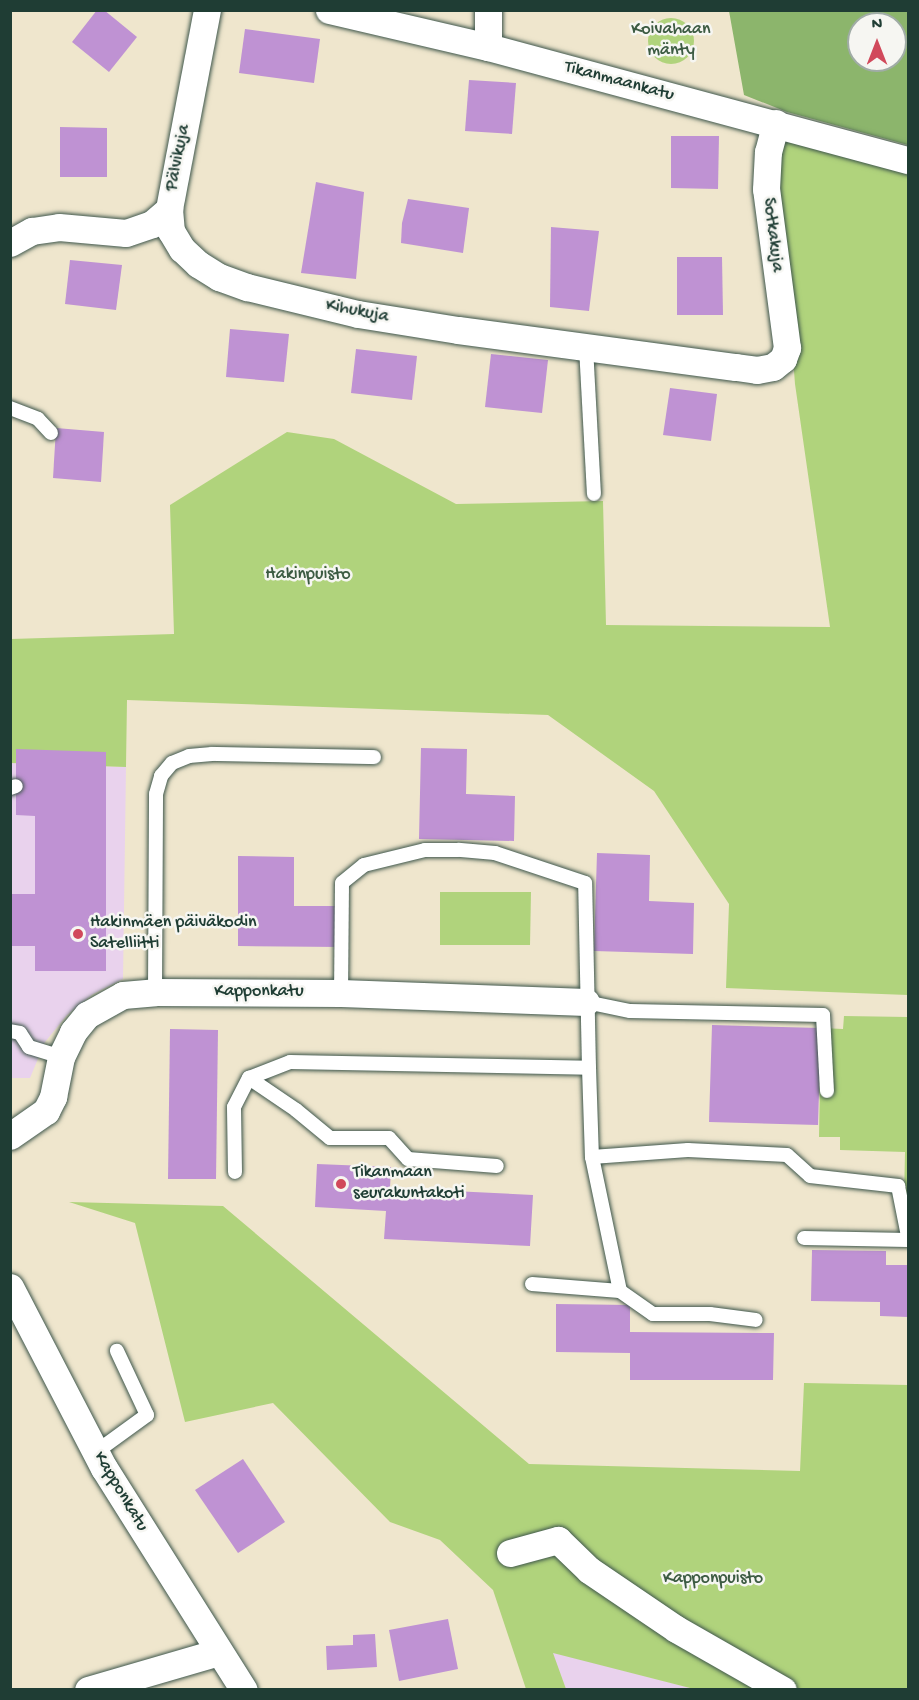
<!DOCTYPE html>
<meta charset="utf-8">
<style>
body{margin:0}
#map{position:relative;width:919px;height:1700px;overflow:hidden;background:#efe6cd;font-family:"Gochi Hand",sans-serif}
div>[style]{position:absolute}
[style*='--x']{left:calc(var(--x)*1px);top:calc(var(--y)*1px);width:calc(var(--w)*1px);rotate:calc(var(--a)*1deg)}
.built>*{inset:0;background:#e9d2ed}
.green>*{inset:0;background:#b0d37c}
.round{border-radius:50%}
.forest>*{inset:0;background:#8cb56c}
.building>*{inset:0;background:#bf92d3}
.roads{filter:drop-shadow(0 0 2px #3e564b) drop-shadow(0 0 2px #3e564b)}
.service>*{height:14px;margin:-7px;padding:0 7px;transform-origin:7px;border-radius:7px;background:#fff}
.minor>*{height:27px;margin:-13.5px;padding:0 13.5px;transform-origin:13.5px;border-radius:13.5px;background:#fff}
.dots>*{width:16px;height:16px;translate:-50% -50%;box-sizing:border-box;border:3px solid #f6f6f2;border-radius:50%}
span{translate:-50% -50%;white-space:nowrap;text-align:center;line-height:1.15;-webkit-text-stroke:5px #f6f6f2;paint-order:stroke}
.park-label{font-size:18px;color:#3c5b42}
.street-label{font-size:18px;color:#1f3d34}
.poi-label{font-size:18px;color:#1f3d34}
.left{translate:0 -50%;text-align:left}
.frame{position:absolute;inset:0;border:12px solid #1f3d34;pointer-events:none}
.north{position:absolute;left:847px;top:12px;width:60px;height:60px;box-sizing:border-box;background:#f6f6f2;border:2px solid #a0aca6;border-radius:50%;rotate:0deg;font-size:16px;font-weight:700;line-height:24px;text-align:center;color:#1f3d34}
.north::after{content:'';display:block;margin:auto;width:21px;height:27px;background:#d1495b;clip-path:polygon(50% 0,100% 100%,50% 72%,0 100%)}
</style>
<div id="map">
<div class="built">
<div style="clip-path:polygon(11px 763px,126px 767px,123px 979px,93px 994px,67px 1015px,45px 1042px,30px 1078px,11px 1078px)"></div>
<div style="clip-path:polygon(552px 1652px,694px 1689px,566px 1689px)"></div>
</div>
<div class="green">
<div class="round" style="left:648px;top:18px;width:46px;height:46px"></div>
<div style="clip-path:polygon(782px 137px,908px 172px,908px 995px,726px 988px,729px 904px,654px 791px,548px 715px,127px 700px,126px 767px,11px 763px,11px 639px,174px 634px,170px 505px,287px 432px,334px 439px,456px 504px,603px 501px,606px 625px,830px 627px,795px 384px,778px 159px)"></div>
<div style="clip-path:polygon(440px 892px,531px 892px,530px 945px,440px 945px)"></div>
<div style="clip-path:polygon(844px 1016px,908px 1017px,908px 1200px,904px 1200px,905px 1152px,840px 1150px,840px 1137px,819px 1137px,821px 1028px,843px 1029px)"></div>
<div style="clip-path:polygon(69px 1202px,223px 1206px,529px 1464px,800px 1471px,804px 1383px,908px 1385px,908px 1689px,694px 1689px,553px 1653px,566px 1689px,526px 1689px,493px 1590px,440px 1540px,390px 1522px,273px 1403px,185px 1422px,135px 1223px)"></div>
</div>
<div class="forest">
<div style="clip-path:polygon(evenodd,729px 11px,908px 11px,908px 145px,787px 112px,744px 95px,729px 11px,859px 24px,895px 24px,895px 60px,859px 60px,859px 24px)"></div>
</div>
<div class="building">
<div style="clip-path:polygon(97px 10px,104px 10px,137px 37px,109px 72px,72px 42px)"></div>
<div style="clip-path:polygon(245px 29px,320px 39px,314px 83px,239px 73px)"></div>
<div style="clip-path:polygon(469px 80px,516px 83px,512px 134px,465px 131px)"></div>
<div style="clip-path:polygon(60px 127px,107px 128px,107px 177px,60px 177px)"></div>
<div style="clip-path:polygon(671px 136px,719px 136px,718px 189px,671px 188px)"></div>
<div style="clip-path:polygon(316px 182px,364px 192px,356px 279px,301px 273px)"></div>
<div style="clip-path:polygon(408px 199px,469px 208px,463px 253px,401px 243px,402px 223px)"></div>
<div style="clip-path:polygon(551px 227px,599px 231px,589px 311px,550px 307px)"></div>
<div style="clip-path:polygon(677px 257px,722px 257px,723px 315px,677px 315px)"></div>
<div style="clip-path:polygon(70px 260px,122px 265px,116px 310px,65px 304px)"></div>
<div style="clip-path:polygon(230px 329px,289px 334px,284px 382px,226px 377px)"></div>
<div style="clip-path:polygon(356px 349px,417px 356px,412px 400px,351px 393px)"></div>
<div style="clip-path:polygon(491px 354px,548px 360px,542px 413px,485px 407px)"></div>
<div style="clip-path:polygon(670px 388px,717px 394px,711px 441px,663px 435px)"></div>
<div style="clip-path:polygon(56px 428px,104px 432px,101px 482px,53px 478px)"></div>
<div style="clip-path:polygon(421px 748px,467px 749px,466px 794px,515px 796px,514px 841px,419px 839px)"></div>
<div style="clip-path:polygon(16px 749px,106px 752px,106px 971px,35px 971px,35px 946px,10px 946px,10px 894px,35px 894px,35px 816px,16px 815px)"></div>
<div style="clip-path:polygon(597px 853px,650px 855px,649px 901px,694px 903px,693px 954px,594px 951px)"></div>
<div style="clip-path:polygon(238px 856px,294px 857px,294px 906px,341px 906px,341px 947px,238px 946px)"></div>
<div style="clip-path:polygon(712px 1025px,821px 1028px,818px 1125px,709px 1122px)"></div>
<div style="clip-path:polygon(170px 1029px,218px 1030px,216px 1179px,168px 1179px)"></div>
<div style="clip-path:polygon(317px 1164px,391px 1167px,390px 1188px,533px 1195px,530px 1246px,384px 1239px,386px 1211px,315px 1207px)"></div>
<div style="clip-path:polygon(812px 1250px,886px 1251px,886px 1265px,908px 1265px,908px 1317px,880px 1316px,880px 1302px,811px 1301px)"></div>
<div style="clip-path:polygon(556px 1304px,630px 1305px,630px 1332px,774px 1333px,773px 1380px,630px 1380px,630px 1353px,556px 1352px)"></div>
<div style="clip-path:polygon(243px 1459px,285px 1522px,238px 1553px,195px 1490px)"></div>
<div style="clip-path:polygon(448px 1619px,458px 1669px,399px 1681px,389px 1630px)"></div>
<div style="clip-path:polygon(375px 1634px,377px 1667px,327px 1670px,326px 1646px,353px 1645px,353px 1635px)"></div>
</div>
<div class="roads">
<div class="service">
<div style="--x:586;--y:347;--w:147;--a:86.9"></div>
<div style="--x:10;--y:408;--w:30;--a:21"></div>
<div style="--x:38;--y:419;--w:19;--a:47"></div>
<div style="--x:10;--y:788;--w:6;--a:-18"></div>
<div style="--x:155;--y:992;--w:198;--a:-89.7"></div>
<div style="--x:156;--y:794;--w:19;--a:-74"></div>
<div style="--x:161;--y:776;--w:17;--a:-50"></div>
<div style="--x:172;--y:763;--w:18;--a:-22"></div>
<div style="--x:189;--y:756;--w:23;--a:-5"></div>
<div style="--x:212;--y:754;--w:162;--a:1.1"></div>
<div style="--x:586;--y:1002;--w:45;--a:11.6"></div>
<div style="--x:630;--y:1011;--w:193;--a:1.2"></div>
<div style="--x:823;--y:1015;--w:76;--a:87"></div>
<div style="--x:10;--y:1031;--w:10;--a:11"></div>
<div style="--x:20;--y:1033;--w:17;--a:57"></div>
<div style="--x:29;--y:1047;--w:34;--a:17"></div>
<div style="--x:589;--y:1068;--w:89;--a:88.1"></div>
<div style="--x:592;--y:1157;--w:96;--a:-4.2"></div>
<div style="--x:688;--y:1150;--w:99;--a:2.9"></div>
<div style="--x:787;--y:1155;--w:31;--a:42"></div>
<div style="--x:810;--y:1176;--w:89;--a:6.5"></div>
<div style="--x:898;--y:1186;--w:51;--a:78.7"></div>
<div style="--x:249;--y:1078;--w:57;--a:34.2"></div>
<div style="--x:296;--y:1110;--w:44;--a:39.5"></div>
<div style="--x:330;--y:1138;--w:59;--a:0"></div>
<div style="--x:389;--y:1138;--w:28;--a:48"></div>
<div style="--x:408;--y:1159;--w:89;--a:4.5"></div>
<div style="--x:592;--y:1157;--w:137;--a:78.2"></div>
<div style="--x:620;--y:1291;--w:40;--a:34.9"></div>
<div style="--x:653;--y:1314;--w:57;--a:0"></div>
<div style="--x:710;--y:1314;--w:46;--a:7.4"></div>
<div style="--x:235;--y:1172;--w:65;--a:-90.9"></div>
<div style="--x:234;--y:1107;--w:33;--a:-63"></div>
<div style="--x:249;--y:1078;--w:44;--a:-21.3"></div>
<div style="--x:290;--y:1062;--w:299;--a:1.1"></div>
<div style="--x:589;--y:1068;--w:185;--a:-91.2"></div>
<div style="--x:585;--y:883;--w:95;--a:-161.6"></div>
<div style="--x:495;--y:853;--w:37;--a:-175"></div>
<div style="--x:458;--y:850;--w:33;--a:180"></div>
<div style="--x:425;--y:850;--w:63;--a:166.2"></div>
<div style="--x:364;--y:865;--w:28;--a:141"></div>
<div style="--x:342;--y:883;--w:110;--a:90.5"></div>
<div style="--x:804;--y:1238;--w:104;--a:1.1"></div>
<div style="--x:532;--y:1284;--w:88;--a:4.5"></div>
<div style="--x:96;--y:1452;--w:63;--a:-36"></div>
<div style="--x:147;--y:1415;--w:71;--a:-115.1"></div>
</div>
<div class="minor">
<div style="--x:329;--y:10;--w:163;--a:13.1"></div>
<div style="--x:488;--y:47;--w:435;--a:15.1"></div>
<div style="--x:488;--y:47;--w:37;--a:-90"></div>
<div style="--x:169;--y:209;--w:22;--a:85"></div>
<div style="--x:171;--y:231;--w:21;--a:59"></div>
<div style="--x:182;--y:249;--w:22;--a:43"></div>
<div style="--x:198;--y:264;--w:25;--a:32"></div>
<div style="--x:219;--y:277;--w:30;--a:20"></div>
<div style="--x:247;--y:287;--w:114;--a:13.7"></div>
<div style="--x:358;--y:314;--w:101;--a:9.1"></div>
<div style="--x:458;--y:330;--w:280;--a:7.6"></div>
<div style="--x:736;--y:367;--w:21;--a:8"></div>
<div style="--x:757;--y:370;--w:16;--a:-11"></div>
<div style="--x:773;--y:367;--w:13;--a:-39"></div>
<div style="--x:783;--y:359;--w:12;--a:-70"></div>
<div style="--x:787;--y:348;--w:160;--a:-97.5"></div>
<div style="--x:766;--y:189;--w:37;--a:-87"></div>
<div style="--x:768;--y:152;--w:30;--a:-75"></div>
<div style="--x:10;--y:243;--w:25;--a:-29"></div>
<div style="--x:32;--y:231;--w:27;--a:-8"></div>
<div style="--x:59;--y:227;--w:67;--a:5.1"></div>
<div style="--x:126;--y:233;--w:28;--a:-19"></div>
<div style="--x:152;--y:224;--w:23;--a:-41"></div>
<div style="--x:169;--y:209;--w:203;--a:-79.2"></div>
<div style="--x:10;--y:1136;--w:44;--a:-34.8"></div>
<div style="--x:46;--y:1111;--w:16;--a:-63"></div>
<div style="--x:53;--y:1097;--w:41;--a:-78.7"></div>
<div style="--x:61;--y:1057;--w:28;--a:-64"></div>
<div style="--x:73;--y:1032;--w:22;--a:-51"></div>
<div style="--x:87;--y:1015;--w:41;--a:-29.1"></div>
<div style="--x:123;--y:995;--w:32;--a:-5"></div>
<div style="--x:155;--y:992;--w:186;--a:0.3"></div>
<div style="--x:341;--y:993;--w:245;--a:2.1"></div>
<div style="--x:10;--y:1287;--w:204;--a:62.6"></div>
<div style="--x:104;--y:1468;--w:262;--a:57.8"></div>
<div style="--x:510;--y:1553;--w:50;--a:-15.2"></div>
<div style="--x:558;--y:1540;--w:43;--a:44.1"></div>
<div style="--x:589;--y:1570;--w:105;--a:34.1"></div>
<div style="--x:676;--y:1629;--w:123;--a:29.7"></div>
<div style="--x:88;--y:1690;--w:136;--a:-16.2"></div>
</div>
</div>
<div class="dots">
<div style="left:78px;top:934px;background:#d1495b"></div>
<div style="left:341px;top:1184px;background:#d1495b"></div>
</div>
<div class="park-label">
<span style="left:671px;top:41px">Koivahaan<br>mänty</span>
<span style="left:308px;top:575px">Hakinpuisto</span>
<span style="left:713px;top:1579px">Kapponpuisto</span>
</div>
<div class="street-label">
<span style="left:619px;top:82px;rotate:15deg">Tikanmaankatu</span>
<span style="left:179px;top:158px;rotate:-79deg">Pälvikuja</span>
<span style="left:772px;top:235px;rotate:83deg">Sotkakuja</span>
<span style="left:357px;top:312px;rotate:11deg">Kihukuja</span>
<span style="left:259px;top:992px">Kapponkatu</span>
<span style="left:120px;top:1492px;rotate:59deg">Kapponkatu</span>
</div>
<div class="poi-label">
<span class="left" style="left:90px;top:934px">Hakinmäen päiväkodin<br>Satelliitti</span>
<span class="left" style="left:353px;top:1184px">Tikanmaan<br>seurakuntakoti</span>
</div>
<div class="frame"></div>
<div class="north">N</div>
</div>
